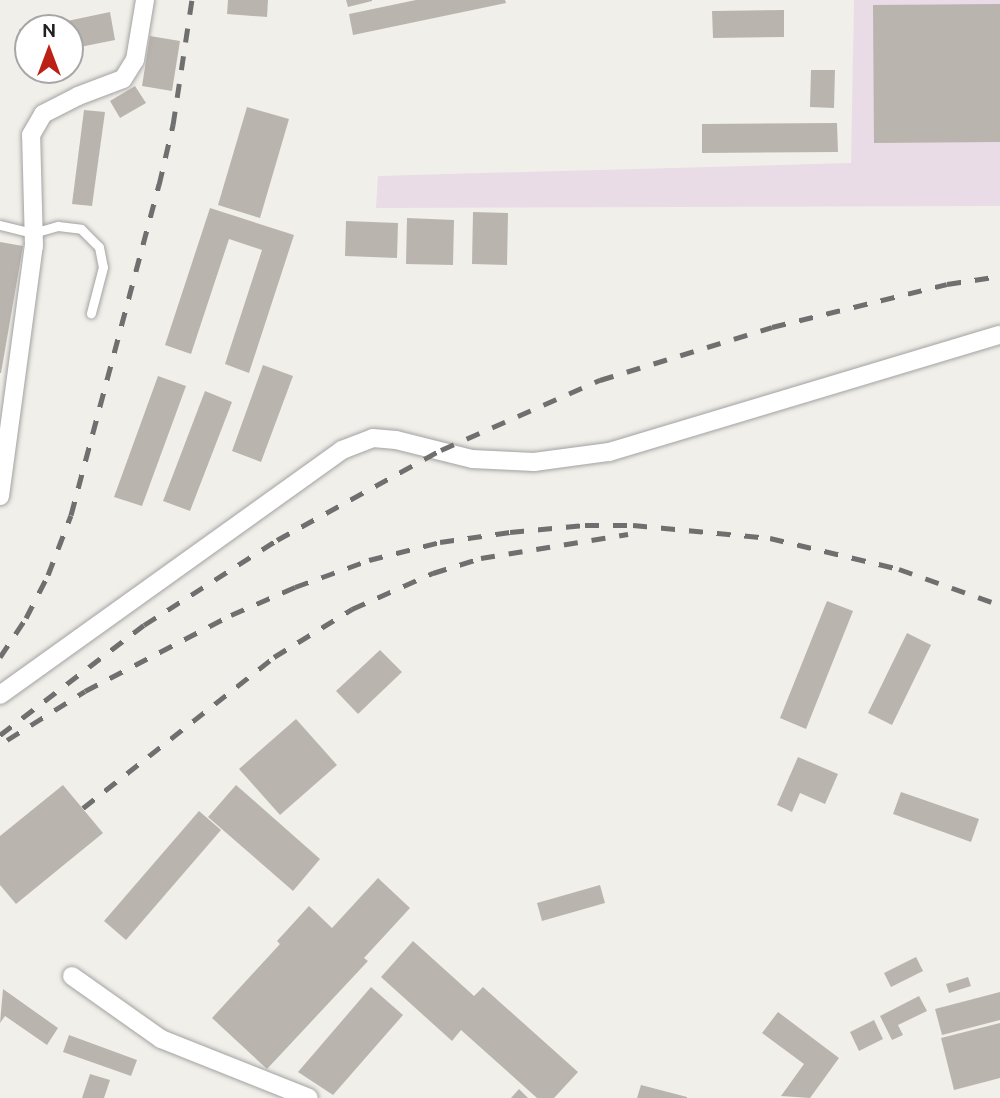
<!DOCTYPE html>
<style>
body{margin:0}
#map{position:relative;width:1000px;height:1098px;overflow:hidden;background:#f1efe9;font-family:Ubuntu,sans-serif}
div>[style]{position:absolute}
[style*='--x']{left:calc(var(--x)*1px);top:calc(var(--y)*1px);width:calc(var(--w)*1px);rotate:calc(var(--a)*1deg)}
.industrial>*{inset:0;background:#e9dce6}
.building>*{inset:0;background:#bab4af}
.roads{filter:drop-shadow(0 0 2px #a2a2a2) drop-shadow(0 0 2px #a2a2a2)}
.service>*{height:9px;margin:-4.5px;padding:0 4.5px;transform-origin:4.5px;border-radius:4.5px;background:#fff}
.minor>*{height:18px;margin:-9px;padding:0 9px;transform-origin:9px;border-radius:9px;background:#fff}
.rail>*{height:5px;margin-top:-2.5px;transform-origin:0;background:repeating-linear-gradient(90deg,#6f6f6f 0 14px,transparent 0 28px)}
span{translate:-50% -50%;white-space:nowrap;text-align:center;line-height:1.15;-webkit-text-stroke:6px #fff;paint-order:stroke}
.north{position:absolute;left:14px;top:14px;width:70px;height:70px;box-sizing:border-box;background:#fff;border:2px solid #a6a6a6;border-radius:50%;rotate:0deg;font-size:19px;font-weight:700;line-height:28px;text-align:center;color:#212121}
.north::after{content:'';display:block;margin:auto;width:24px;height:32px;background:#bc2116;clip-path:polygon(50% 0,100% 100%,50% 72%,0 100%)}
</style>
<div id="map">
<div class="industrial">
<div style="clip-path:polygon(854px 0,1000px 0,1000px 206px,376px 208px,378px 176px,851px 163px)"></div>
</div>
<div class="building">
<div style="clip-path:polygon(228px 0,268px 0,267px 17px,227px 14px)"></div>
<div style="clip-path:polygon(346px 0,372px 0,372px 1px,348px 7px)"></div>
<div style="clip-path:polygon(416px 0,505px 0,506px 3px,353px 35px,349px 14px)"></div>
<div style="clip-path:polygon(1000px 4px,1000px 142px,874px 143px,873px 5px)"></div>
<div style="clip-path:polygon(784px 10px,784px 37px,713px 38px,712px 11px)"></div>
<div style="clip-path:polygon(110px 12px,115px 40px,70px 49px,70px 28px,34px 28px)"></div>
<div style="clip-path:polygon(28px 28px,28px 56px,24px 57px,19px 29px)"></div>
<div style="clip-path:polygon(150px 36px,180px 41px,172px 91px,142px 86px)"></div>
<div style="clip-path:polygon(811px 70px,835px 70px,834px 108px,810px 107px)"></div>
<div style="clip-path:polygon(135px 86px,146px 103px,120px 118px,110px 101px)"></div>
<div style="clip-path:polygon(247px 107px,289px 119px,260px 218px,218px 205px)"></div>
<div style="clip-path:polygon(84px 110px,105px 112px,92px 206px,72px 204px)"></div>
<div style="clip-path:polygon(837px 123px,838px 152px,702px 153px,702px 124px)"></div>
<div style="clip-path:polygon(210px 208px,294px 235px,249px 373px,225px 364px,262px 250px,229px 239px,191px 354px,165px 345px)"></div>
<div style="clip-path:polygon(473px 212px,508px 213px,507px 265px,472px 264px)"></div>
<div style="clip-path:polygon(407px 218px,454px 220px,453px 265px,406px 264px)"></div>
<div style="clip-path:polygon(346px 221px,398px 223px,397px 258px,345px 256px)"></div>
<div style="clip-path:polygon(0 242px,23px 246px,1px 373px,0 373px)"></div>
<div style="clip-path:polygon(263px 365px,293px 376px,261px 462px,232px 451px)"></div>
<div style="clip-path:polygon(158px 376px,186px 386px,142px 506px,114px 497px)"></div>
<div style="clip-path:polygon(205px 391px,232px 402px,190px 511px,163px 501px)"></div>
<div style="clip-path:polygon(827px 601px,853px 611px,806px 729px,780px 718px)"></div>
<div style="clip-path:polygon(907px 633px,931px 645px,892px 725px,868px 713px)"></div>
<div style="clip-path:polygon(380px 650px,402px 672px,358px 714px,336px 691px)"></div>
<div style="clip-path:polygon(296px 719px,337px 765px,280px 815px,239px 769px)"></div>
<div style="clip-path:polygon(798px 757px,838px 774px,825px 804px,800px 793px,792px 812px,777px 805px)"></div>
<div style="clip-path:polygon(63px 785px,103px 833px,16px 904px,0 885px,0 836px)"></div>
<div style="clip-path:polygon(236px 785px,320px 859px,293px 891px,208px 817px)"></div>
<div style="clip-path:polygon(901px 792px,979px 819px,971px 842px,893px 814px)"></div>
<div style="clip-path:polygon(199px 811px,221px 830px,126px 940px,104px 921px)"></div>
<div style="clip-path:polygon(378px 878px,410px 908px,364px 958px,368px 961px,267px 1069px,212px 1018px,280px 944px,277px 941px,309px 906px,332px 928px)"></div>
<div style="clip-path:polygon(600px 885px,605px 903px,542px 921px,537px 903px)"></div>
<div style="clip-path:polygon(413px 941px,474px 996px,483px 987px,578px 1072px,554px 1098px,537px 1098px,461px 1030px,452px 1041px,381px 977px)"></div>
<div style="clip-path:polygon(916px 957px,923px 971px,891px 987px,884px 973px)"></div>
<div style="clip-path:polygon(968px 977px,971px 986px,949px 993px,946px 984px)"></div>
<div style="clip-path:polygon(371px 987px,403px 1015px,333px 1095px,298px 1072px)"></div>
<div style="clip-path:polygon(3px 989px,58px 1028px,47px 1045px,5px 1016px,0 1023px)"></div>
<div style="clip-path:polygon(1000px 992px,1000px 1020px,942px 1035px,935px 1009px)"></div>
<div style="clip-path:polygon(919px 996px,927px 1011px,898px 1025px,903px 1035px,892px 1040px,880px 1016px)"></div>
<div style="clip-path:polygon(778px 1012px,839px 1058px,810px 1098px,781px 1096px,804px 1064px,762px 1033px)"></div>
<div style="clip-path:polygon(874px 1020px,883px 1039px,859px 1051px,850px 1032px)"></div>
<div style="clip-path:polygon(1000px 1023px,1000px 1078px,954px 1090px,941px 1038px)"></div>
<div style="clip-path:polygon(69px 1035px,137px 1060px,131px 1076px,63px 1052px)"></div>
<div style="clip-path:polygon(90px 1074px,110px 1080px,104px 1098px,82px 1098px)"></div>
<div style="clip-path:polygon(641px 1085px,687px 1097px,687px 1098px,637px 1098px)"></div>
<div style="clip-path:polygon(519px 1089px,528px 1098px,511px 1098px)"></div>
</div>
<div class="roads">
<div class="service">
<div style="--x:0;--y:225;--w:34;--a:14"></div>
<div style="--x:33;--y:233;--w:26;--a:-16"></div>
<div style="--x:58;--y:226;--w:23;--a:7"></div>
<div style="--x:81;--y:229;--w:25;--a:45"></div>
<div style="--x:99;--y:247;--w:20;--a:79"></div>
<div style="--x:103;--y:267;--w:48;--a:104.6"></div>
</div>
<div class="minor">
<div style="--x:0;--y:496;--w:252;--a:-82.3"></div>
<div style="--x:34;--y:246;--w:111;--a:-91.5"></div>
<div style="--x:31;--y:135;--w:24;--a:-60"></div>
<div style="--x:43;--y:114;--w:39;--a:-27"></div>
<div style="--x:78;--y:96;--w:48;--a:-20.7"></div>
<div style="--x:123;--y:79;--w:22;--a:-58"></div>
<div style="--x:135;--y:60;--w:61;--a:-80.5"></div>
<div style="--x:0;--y:695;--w:421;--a:-35.6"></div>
<div style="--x:342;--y:450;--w:33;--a:-21"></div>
<div style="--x:373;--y:438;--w:23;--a:5"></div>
<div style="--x:396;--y:440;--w:78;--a:14"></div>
<div style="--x:472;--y:459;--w:62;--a:2.8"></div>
<div style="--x:534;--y:462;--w:76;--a:-7.6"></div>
<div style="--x:609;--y:452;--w:408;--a:-16.7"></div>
<div style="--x:72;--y:976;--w:109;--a:35.3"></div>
<div style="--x:161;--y:1039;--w:159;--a:21.7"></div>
</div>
</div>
<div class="rail">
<div style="--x:0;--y:657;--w:47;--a:-56.3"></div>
<div style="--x:26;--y:618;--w:48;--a:-62.9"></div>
<div style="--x:48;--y:575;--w:64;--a:-69"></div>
<div style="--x:71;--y:515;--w:342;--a:-75.1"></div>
<div style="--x:159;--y:185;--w:62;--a:-76.9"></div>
<div style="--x:173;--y:125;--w:126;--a:-81.4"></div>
<div style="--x:0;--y:735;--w:181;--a:-37.4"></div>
<div style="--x:144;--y:625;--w:158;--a:-32.6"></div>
<div style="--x:277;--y:540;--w:187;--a:-28.8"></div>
<div style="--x:441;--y:450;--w:174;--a:-23.8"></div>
<div style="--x:600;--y:380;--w:180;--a:-17.1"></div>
<div style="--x:772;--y:327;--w:180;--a:-13.8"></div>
<div style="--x:947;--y:284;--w:54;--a:-8.6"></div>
<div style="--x:7;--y:740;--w:92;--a:-32.1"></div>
<div style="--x:85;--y:691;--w:165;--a:-27.5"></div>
<div style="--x:231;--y:615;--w:70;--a:-23.6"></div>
<div style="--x:295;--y:587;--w:79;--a:-20"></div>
<div style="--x:369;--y:560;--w:73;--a:-14.2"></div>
<div style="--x:440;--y:542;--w:71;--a:-8.1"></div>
<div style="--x:510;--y:532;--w:75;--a:-5.3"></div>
<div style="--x:585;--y:525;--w:48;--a:0"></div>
<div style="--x:633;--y:525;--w:138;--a:5.4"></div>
<div style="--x:770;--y:538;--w:133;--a:13.5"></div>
<div style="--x:899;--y:569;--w:107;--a:19.6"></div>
<div style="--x:83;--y:808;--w:243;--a:-38.3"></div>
<div style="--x:274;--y:657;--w:92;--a:-31.6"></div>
<div style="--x:352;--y:609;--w:89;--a:-24"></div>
<div style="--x:433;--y:573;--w:50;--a:-17.4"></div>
<div style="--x:481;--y:558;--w:149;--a:-9.3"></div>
</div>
<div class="north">N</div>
</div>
